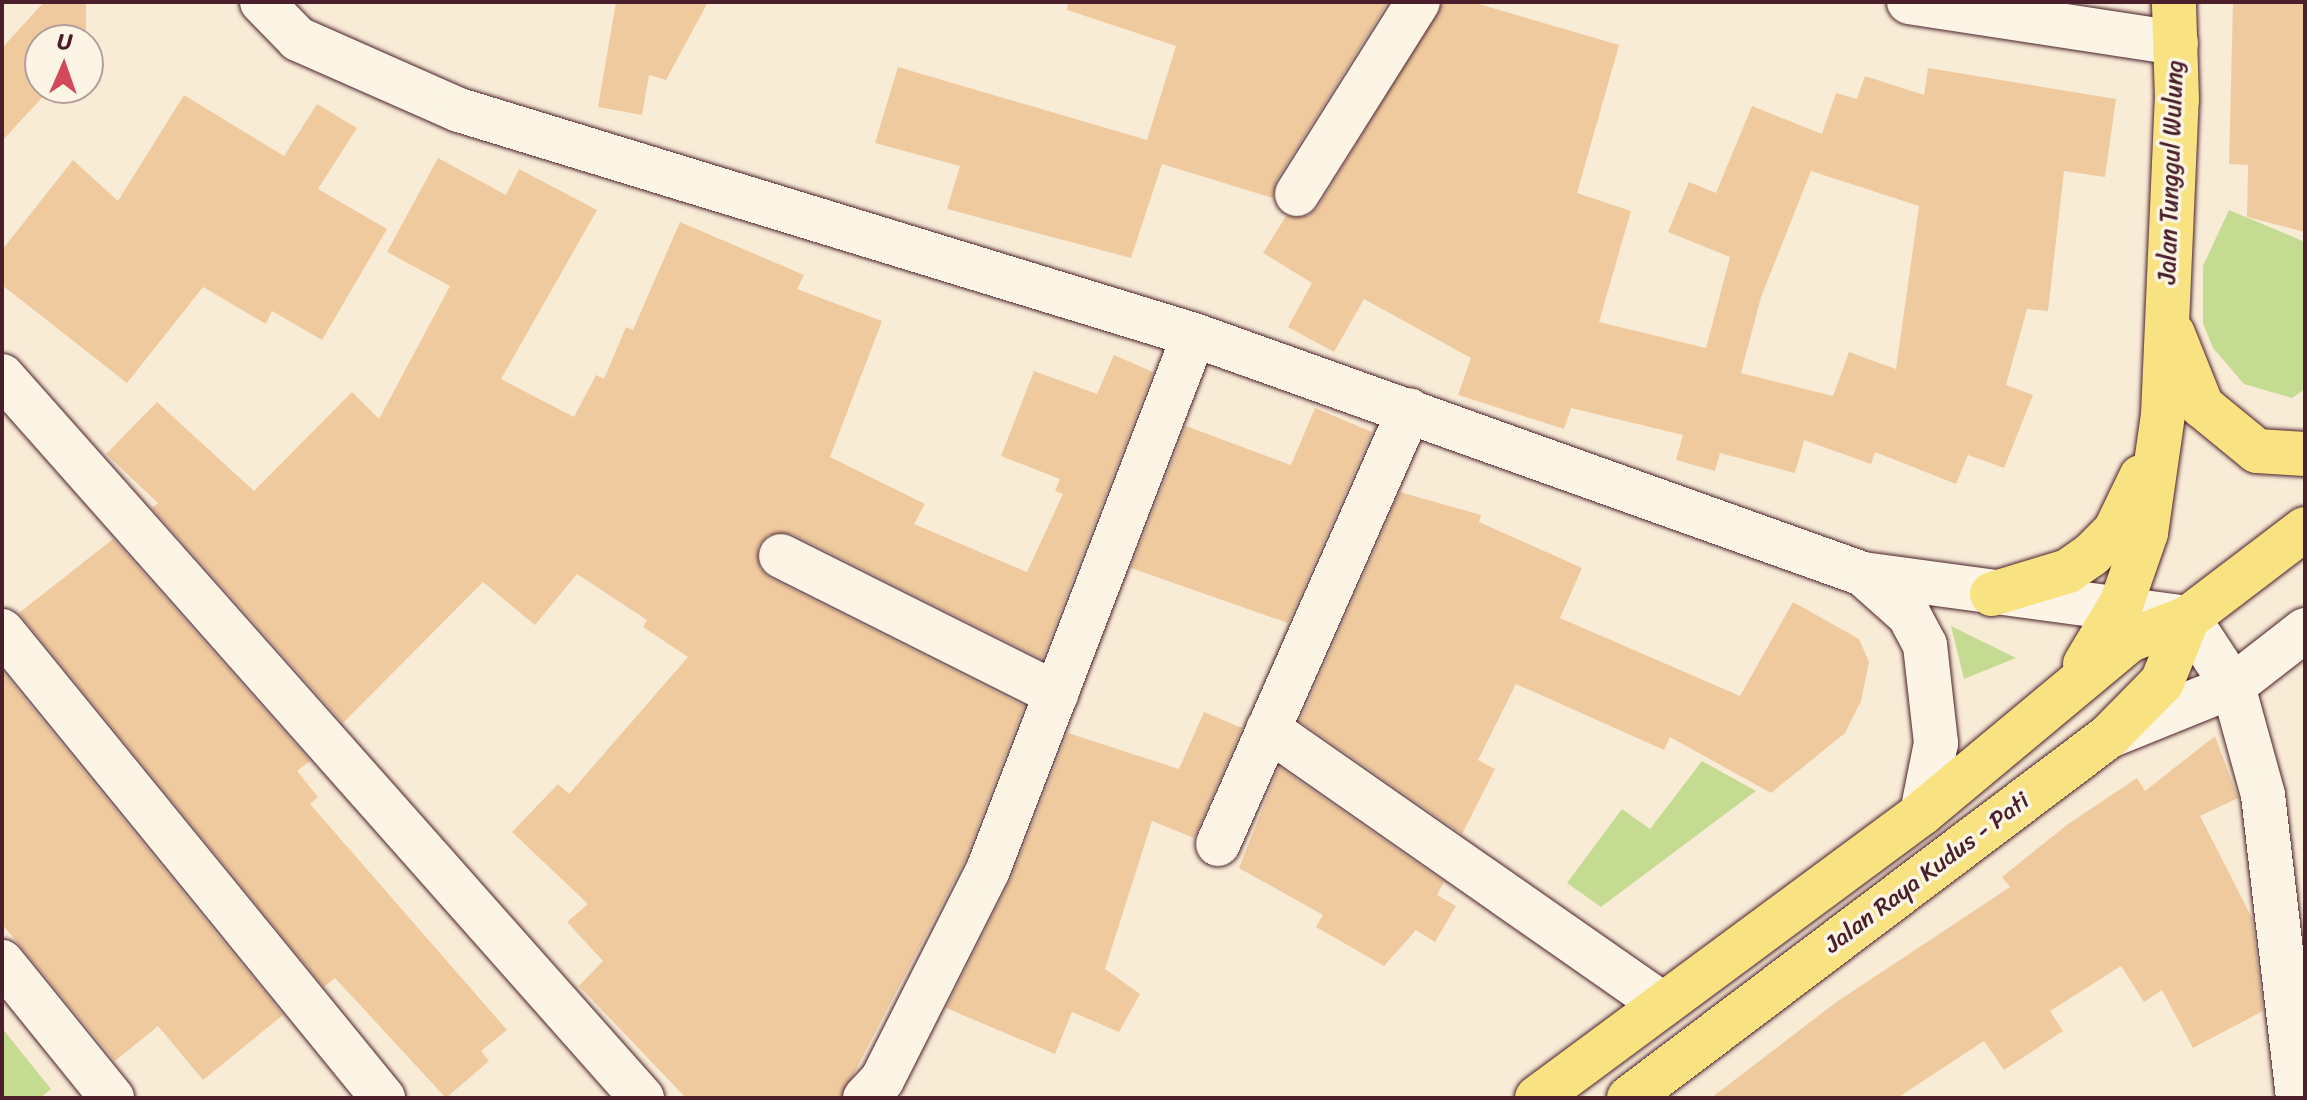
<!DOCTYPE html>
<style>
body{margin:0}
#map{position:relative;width:2307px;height:1100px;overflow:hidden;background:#f9ecd7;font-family:Sriracha,sans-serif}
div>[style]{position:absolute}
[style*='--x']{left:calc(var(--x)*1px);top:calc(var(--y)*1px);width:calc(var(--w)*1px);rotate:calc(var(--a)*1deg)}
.green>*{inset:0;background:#c4db91}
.building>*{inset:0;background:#efca9f}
.roads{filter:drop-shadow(0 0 2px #4a1f2b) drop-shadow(0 0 2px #4a1f2b)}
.street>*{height:44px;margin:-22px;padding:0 22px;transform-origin:22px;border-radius:22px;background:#fcf5e5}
.primary>*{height:44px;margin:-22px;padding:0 22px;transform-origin:22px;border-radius:22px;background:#f8e281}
span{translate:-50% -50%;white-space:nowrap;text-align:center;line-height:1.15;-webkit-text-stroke:7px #fcf5e5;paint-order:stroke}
.street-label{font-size:24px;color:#4a1f2b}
.frame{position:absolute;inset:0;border:4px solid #4a1f2b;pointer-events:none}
.north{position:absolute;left:24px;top:24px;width:80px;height:80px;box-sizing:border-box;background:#fcf5e5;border:2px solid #b59f9b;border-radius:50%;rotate:2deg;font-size:22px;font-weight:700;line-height:32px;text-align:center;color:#4a1f2b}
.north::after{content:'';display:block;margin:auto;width:28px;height:36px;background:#d1495b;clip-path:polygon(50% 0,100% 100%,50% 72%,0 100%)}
</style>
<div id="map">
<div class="green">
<div style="clip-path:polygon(2229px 210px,2305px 242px,2305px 389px,2292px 398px,2244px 384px,2213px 348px,2203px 323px,2203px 266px)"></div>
<div style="clip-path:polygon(1951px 626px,2016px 658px,1964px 679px)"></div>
<div style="clip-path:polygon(1702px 761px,1756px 791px,1601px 907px,1567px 883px,1622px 809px,1650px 829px)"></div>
<div style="clip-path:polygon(2px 1028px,51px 1089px,40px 1098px,2px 1098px)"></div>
</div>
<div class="building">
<div style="clip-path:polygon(44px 2px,86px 2px,86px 40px,40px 40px,40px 88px,51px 88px,2px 141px,2px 48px)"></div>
<div style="clip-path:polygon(616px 2px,708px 2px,666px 80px,649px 75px,642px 115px,598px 107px)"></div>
<div style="clip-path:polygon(1068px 2px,1388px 2px,1276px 181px,1273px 198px,1162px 164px,1131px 258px,947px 209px,960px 166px,875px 143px,898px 67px,1147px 140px,1176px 46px,1067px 10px)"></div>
<div style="clip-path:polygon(evenodd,1443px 2px,1472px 2px,1619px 45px,1577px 193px,1631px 211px,1599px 322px,1706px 348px,1730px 257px,1668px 232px,1689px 182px,1716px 193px,1752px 106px,1822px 134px,1836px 93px,1857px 99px,1865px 76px,1924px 95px,1928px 68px,2116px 99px,2105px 177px,2064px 171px,2048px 311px,2027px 309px,2006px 385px,2033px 395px,2004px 468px,1968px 455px,1956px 484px,1875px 452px,1871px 464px,1804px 440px,1795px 473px,1720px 453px,1715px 471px,1676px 460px,1683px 435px,1571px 408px,1564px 429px,1458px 395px,1471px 358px,1364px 299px,1334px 352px,1288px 327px,1312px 283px,1263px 253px,1286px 216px,1308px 216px,1318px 207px,1443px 2px,1811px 171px,1919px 206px,1896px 369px,1849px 352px,1833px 396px,1741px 373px,1761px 297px,1811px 171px)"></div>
<div style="clip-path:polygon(2233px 2px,2305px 2px,2305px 232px,2247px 217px,2248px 165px,2229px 164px)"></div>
<div style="clip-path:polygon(184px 95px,284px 156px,317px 104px,357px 128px,318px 189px,387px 229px,322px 340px,272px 311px,266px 324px,203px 287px,127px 383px,2px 285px,2px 250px,73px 160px,118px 201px)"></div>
<div style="clip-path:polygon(438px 158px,506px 195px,519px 169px,597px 210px,501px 379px,574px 417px,596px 375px,604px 379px,626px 327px,633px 330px,680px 222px,804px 275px,797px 289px,882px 321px,830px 457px,925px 504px,914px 524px,1027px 572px,1063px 494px,1055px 491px,1060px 479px,1001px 456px,1034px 371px,1097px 394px,1114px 355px,1153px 372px,1042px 659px,792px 534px,768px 535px,758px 546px,760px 569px,770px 578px,1024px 706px,965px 860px,841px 1098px,686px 1098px,579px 986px,603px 961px,567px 922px,588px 904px,512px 832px,558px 784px,569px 794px,688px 657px,643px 627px,647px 620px,577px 574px,535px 625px,483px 582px,343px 723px,152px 508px,158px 503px,106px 454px,157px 402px,254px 491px,352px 392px,379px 419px,450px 286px,387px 252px)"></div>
<div style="clip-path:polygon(1315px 408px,1372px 432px,1288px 623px,1131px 568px,1186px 426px,1291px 465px)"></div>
<div style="clip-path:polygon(1400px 492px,1481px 515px,1479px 522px,1582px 568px,1560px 618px,1740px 696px,1793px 602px,1859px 639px,1869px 662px,1861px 701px,1845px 733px,1771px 793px,1670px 737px,1664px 750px,1516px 684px,1478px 760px,1495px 769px,1462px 834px,1300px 721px)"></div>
<div style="clip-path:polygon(113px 539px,310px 761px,297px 771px,318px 797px,310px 804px,507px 1030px,481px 1051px,489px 1061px,446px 1098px,335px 978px,324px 987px,19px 613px)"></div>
<div style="clip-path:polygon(2px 671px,283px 1015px,203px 1080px,158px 1026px,115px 1061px,2px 924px)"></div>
<div style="clip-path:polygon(1204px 712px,1242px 728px,1194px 838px,1152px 821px,1105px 969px,1140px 994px,1119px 1032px,1072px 1012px,1055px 1054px,946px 1008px,1011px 879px,1068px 733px,1179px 769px)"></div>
<div style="clip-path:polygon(2215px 736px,2238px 798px,2200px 816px,2252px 918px,2263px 1011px,2193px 1048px,2162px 990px,2144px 1002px,2121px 966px,2050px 1011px,2063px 1031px,2004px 1070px,1984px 1041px,1897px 1098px,1711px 1098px,1835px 1003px,2010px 887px,2002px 877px,2068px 824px,2137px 778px,2145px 791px)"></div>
<div style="clip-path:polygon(1279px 767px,1444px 882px,1437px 895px,1456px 906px,1435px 942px,1416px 930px,1384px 966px,1316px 927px,1323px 915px,1239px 868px)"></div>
</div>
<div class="roads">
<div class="street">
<div style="--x:262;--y:2;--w:52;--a:45.8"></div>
<div style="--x:298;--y:39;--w:176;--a:23.8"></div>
<div style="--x:459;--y:110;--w:769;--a:17.02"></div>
<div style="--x:1194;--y:335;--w:710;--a:19.66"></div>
<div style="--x:1863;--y:574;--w:328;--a:7.7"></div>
<div style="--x:2188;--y:618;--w:82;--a:56.5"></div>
<div style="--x:2233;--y:686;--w:113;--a:74.6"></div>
<div style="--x:2263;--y:795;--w:305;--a:83.4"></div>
<div style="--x:1909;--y:2;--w:270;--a:8.7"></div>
<div style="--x:1297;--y:194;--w:227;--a:-57.8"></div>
<div style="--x:2;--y:376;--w:965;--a:48.45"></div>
<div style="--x:781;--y:556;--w:308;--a:26.6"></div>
<div style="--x:1863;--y:574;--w:62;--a:41.7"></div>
<div style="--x:1909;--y:615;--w:34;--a:62"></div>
<div style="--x:1925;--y:645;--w:99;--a:83.6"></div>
<div style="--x:1936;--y:743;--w:71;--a:101.3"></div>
<div style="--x:2;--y:631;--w:603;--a:50.79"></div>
<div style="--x:1268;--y:729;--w:480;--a:34.9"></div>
<div style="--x:2109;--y:736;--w:134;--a:-22"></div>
<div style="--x:2233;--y:686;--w:91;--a:-37.9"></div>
<div style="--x:1218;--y:844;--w:474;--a:-66.2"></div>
<div style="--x:2;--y:962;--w:175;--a:51"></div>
<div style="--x:865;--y:1098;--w:25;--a:-47"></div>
<div style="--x:882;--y:1080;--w:235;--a:-63.2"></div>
<div style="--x:988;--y:870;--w:573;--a:-68.94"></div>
</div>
<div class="primary">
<div style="--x:2173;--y:334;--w:78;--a:68.1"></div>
<div style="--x:2202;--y:406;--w:71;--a:39.3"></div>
<div style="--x:2257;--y:451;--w:48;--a:3.6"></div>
<div style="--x:1992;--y:594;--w:79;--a:-16.8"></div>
<div style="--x:2068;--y:571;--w:29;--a:-35"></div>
<div style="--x:2092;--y:554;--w:33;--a:-45"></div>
<div style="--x:2115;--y:531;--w:60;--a:-64.3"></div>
<div style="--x:2085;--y:664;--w:72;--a:-59.2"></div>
<div style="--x:2122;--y:602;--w:73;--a:-70.8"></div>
<div style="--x:2146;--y:533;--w:119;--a:-81.8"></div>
<div style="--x:2163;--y:415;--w:315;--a:-87.5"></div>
<div style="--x:2177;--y:100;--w:98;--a:-91.8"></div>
<div style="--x:1537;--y:1098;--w:479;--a:-36.5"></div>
<div style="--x:1922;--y:813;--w:271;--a:-39.8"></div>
<div style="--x:2130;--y:640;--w:62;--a:-20.8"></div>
<div style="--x:2188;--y:618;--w:147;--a:-37.3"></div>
<div style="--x:1629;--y:1098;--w:601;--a:-37.02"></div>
<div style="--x:2109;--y:736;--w:76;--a:-45.5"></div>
<div style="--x:2162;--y:682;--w:69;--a:-67.9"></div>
</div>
</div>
<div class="street-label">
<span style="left:2171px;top:172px;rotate:-88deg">Jalan Tunggul Wulung</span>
<span style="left:1927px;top:873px;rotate:-37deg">Jalan Raya Kudus - Pati</span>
</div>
<div class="frame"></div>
<div class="north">U</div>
</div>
